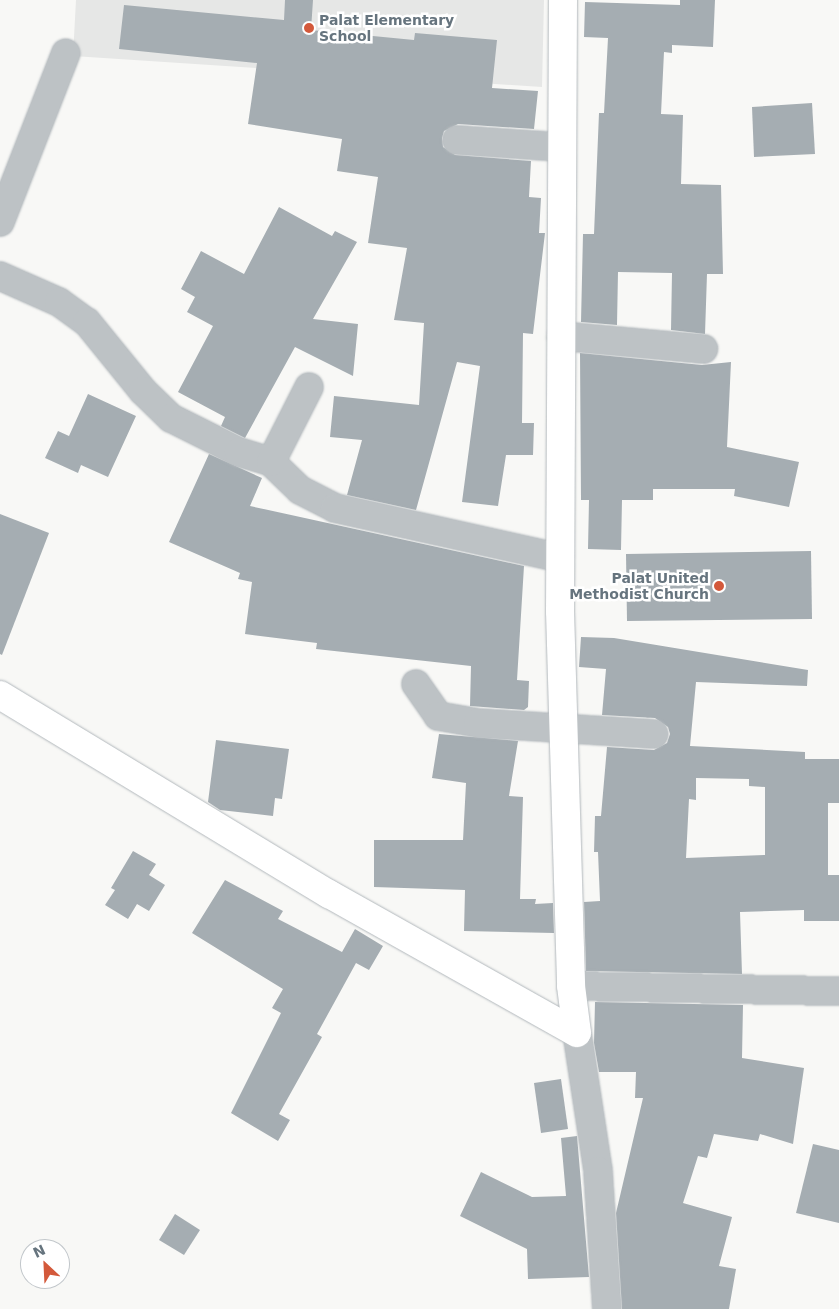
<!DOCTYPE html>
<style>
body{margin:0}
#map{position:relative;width:839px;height:1309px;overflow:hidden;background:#f8f8f6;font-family:"DejaVu Sans",sans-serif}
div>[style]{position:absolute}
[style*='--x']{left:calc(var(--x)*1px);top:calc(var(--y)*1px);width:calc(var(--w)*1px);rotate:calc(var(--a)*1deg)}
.built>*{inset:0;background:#e6e7e6}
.building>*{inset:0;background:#a5adb2}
.roads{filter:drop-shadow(0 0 1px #b2b8bc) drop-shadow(0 0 1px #b2b8bc)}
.street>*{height:28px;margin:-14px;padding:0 14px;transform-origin:14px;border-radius:14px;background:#bdc2c5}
.secondary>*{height:28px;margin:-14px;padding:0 14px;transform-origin:14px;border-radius:14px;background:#fff}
.dots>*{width:14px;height:14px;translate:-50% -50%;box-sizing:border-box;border:2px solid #fff;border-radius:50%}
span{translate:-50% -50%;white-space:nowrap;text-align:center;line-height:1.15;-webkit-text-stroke:5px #fff;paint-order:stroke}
.poi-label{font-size:14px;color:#66747e;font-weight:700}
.left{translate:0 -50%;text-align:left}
.right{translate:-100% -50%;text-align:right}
.north{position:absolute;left:20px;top:1239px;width:50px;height:50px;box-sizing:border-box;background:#fff;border:1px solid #c2c7cb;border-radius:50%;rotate:335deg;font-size:14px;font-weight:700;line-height:20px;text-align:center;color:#66747e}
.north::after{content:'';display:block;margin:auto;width:18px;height:22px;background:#d3593b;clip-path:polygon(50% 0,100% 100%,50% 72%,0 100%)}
</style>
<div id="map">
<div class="built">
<div style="clip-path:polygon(76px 0,544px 0,542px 87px,73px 56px)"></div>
</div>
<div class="building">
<div style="clip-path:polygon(285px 0,313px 0,311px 30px,414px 40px,415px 33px,497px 40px,492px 88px,538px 91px,534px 129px,458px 124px,444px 131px,442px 138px,443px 147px,455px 155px,531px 161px,529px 197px,541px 198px,539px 233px,545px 233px,533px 334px,523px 333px,522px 423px,534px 423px,533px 455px,506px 455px,498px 506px,462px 502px,480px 366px,457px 362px,416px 510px,347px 495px,362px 440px,330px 437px,334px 396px,419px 405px,424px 323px,394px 320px,407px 248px,368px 243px,378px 177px,337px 171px,342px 139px,248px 124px,257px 63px,119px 49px,124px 5px,284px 20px)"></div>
<div style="clip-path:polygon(680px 0,715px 0,713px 47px,672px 45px,672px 53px,664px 52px,661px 114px,683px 115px,681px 184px,721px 185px,723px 274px,707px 274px,705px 334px,671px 330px,672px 273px,618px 272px,617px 325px,581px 322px,583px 234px,594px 234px,599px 113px,604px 113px,608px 38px,584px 37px,585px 2px,680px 5px)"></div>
<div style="clip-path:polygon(812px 103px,815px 154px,754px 157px,752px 107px)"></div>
<div style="clip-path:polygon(279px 207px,332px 236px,335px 231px,357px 242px,313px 319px,358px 324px,353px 376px,295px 347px,245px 438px,221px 426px,225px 417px,178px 392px,213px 326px,187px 312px,195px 297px,181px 289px,201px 251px,244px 274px)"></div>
<div style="clip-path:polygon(580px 353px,702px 365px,731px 362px,727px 447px,799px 462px,789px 507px,734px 496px,735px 489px,653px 489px,653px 500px,622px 500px,621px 550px,588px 549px,589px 500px,581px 500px)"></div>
<div style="clip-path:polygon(88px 394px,136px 416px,108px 477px,81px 465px,78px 473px,45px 458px,58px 431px,69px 436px)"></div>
<div style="clip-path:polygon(209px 454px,262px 478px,250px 506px,524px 566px,517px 680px,529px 681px,528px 707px,524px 710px,470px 706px,471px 666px,316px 649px,317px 643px,245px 634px,252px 582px,238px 579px,240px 573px,169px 542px)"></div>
<div style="clip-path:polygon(0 514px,49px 533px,2px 655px,0 654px)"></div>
<div style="clip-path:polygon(811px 551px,812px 619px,627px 621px,626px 554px)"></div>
<div style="clip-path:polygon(evenodd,581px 637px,614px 638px,808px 670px,807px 686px,696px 682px,690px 746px,805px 752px,805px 759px,839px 759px,839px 803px,828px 803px,828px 875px,839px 875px,839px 921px,804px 921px,804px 910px,740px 912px,742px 974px,586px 971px,584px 902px,600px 901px,598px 852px,594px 852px,595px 816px,601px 816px,607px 747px,654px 750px,667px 743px,670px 734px,668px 727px,655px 718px,602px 715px,606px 669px,579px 667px,581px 637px,696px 778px,749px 779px,749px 786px,765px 787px,765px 855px,686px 858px,689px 799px,696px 800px,696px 778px)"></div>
<div style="clip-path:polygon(439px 734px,518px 741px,509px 796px,523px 797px,520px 899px,536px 899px,535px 904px,553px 903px,554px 933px,464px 931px,465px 890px,374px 887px,374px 840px,463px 840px,466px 783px,432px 778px)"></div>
<div style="clip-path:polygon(216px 740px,289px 749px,282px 799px,275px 798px,273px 816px,220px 810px,208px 802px)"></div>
<div style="clip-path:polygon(133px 851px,156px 864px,149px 875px,165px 885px,149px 911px,137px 904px,128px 919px,105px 905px,115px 890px,111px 888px)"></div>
<div style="clip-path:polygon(225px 880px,283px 911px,278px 919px,342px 952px,355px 929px,383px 946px,369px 970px,356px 963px,317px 1034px,322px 1037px,279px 1114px,290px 1120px,278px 1141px,231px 1113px,281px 1013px,272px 1008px,283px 989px,192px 933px)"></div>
<div style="clip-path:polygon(595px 1002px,743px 1005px,742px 1058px,804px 1068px,793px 1144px,760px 1134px,758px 1141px,714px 1134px,707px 1158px,698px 1156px,683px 1203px,732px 1217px,719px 1266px,736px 1269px,729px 1309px,622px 1309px,616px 1213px,643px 1098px,635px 1098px,636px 1072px,599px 1072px,594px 1043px)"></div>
<div style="clip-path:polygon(561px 1079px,568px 1129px,541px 1133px,534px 1083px)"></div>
<div style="clip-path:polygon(577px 1136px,589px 1277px,528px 1279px,527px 1249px,460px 1216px,481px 1172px,532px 1197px,566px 1196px,561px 1138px)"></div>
<div style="clip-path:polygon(813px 1144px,839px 1150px,839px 1223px,796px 1213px)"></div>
<div style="clip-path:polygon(175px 1214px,200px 1230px,184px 1255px,159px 1240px)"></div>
</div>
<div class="roads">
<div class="street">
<div style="--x:457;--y:140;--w:104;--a:3.9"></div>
<div style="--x:0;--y:222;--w:181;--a:-68.7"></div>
<div style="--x:0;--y:276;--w:64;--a:23.8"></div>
<div style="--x:59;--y:302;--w:34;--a:36"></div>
<div style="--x:87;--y:322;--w:89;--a:50.9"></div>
<div style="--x:143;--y:391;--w:39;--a:44"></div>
<div style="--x:171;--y:418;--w:76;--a:26.6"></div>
<div style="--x:239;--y:452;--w:34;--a:17"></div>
<div style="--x:271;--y:462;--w:40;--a:44"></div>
<div style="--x:300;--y:490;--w:39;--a:27"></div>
<div style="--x:335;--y:508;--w:230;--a:12.5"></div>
<div style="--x:561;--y:336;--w:143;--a:5.2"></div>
<div style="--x:271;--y:462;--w:84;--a:-63.1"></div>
<div style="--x:416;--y:684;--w:39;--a:55"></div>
<div style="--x:438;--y:716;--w:41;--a:9.9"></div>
<div style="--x:478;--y:723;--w:176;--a:3.6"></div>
<div style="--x:571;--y:986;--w:268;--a:1.1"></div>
<div style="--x:577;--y:1033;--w:140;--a:81.3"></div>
<div style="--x:598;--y:1171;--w:138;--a:86.3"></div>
</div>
<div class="secondary">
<div style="--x:563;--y:0;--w:611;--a:90.28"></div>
<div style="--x:560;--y:611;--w:375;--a:88.3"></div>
<div style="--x:571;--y:986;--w:47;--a:82.7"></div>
<div style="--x:0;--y:695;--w:385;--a:31.2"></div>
<div style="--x:329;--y:894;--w:284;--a:29.3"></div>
</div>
</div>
<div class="dots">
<div style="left:309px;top:28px;background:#d3593b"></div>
<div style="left:719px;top:586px;background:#d3593b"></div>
</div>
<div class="poi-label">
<span class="left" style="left:319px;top:28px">Palat Elementary<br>School</span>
<span class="right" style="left:709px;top:586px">Palat United<br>Methodist Church</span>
</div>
<div class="north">N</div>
</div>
